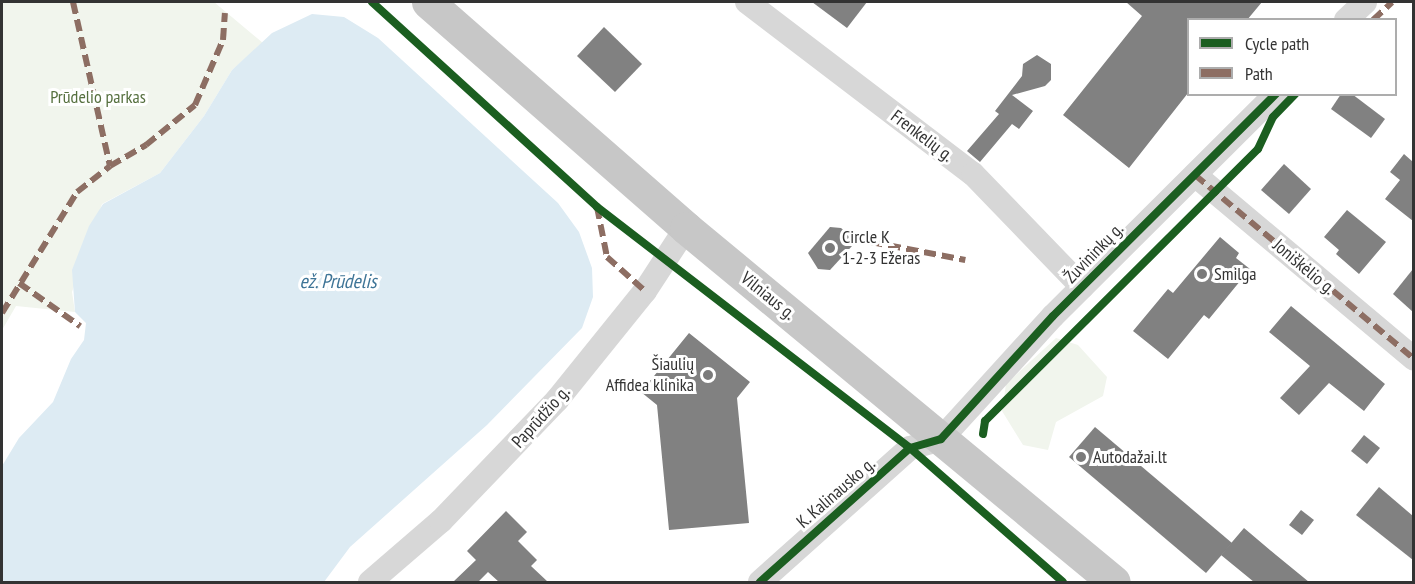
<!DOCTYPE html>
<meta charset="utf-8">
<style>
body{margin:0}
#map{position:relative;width:1415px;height:584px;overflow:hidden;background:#fff;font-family:"PT Sans Narrow",sans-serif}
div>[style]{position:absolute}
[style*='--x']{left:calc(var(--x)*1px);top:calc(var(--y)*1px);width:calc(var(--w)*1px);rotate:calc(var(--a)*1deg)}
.green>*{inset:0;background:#f1f5ed}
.water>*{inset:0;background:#ddebf3}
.building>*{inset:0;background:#818181}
.minor>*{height:24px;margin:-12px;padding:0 12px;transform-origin:12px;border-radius:12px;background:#d7d7d7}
.trunk>*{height:33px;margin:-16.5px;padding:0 16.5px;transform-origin:16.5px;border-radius:16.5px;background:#c7c7c7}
.quiet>*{height:6px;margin-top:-3px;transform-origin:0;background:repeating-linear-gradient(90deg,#8d6e63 0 12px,transparent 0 18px)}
.cycleway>*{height:8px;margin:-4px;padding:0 4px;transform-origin:4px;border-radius:4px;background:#1b5e20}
.dots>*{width:16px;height:16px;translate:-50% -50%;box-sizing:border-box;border:3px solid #fff;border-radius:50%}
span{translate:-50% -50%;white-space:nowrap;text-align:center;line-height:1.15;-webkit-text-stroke:6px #fff;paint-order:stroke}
.park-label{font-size:18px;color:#56703f}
.street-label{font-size:18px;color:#333}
.poi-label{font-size:18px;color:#333}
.left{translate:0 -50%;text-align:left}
.right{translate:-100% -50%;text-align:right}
.water-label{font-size:20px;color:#3f7597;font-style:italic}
.frame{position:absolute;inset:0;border:3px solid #333;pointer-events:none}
.legend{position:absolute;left:1187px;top:18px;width:210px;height:78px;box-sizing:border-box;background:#fff;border:2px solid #adadad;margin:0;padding:8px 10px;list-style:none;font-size:18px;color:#333}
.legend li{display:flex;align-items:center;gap:12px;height:30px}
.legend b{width:30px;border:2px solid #adadad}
</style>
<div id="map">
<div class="green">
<div style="clip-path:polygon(2px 2px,214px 2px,263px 43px,232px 70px,204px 116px,160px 173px,102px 204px,72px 292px,75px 312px,16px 306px,2px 330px)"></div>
<div style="clip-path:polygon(1056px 338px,1078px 345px,1107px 377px,1103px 396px,1056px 422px,1048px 450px,1023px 445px,1002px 411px,1006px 384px)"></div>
</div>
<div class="water">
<div style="clip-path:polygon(312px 14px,344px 17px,378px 38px,558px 203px,579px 232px,592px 268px,593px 297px,582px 328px,487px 425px,350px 547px,324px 582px,2px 582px,2px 466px,19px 438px,53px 402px,71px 359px,84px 340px,86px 323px,75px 312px,72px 270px,89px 226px,103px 204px,160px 173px,204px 116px,232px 70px,272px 33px)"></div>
</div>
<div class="building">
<div style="clip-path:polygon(812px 2px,867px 2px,847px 28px)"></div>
<div style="clip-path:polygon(1126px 2px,1262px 2px,1247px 20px,1188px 20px,1188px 93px,1129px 168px,1063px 115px,1142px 16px)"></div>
<div style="clip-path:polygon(604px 27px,642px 64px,615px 92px,577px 56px)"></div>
<div style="clip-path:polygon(1037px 55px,1051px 64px,1051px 80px,1045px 86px,1012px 95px,1033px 111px,1019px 129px,1012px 124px,980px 162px,967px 151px,999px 114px,995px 111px,1022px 76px,1023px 64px)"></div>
<div style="clip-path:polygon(1341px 94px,1352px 94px,1385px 119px,1371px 138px,1331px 109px)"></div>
<div style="clip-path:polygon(1404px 154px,1413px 162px,1413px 221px,1385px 199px,1400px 180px,1390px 172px)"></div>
<div style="clip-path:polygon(1284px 164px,1311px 189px,1289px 214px,1261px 190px)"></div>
<div style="clip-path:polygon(1347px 210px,1386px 242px,1359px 274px,1336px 254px,1339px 250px,1324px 237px)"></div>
<div style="clip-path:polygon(830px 227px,841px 228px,848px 234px,852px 246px,830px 270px,818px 269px,808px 253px)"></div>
<div style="clip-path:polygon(1220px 237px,1239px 253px,1236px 258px,1250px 269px,1209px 319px,1204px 315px,1168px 359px,1133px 331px,1168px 289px,1173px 293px)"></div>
<div style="clip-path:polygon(1413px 269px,1413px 312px,1393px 294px)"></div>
<div style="clip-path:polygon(1291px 306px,1385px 384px,1364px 411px,1329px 383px,1299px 415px,1280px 398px,1310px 366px,1269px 332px)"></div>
<div style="clip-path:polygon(689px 333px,750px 382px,737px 398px,749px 523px,669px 530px,657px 405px,641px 392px)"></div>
<div style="clip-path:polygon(1095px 427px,1232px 543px,1206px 573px,1069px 457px)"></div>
<div style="clip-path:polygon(1364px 435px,1380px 448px,1367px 464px,1351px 451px)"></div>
<div style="clip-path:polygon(1379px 487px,1413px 516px,1413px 560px,1356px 515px)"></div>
<div style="clip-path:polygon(1301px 510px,1314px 520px,1302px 535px,1289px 525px)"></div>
<div style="clip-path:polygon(506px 511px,527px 532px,518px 541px,537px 560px,531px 566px,548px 582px,499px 582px,488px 572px,478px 582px,453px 582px,476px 560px,467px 551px)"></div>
<div style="clip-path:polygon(1244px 528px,1276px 555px,1309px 582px,1254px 582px,1221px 555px)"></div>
</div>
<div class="minor">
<div style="--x:747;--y:2;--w:284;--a:37.3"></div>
<div style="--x:973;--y:174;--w:157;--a:46"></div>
<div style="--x:1346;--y:20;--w:26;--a:-43"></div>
<div style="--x:1195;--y:175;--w:286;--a:40"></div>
<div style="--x:370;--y:582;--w:94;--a:-40.7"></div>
<div style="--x:441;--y:521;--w:168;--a:-46.2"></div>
<div style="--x:557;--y:400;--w:140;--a:-51.1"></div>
<div style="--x:645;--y:291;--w:75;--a:-56.9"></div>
<div style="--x:760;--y:582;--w:201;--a:-41.8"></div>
<div style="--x:910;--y:448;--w:32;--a:-16"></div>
<div style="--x:941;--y:439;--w:166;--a:-47.7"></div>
<div style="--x:1053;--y:316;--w:315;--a:-44.9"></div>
</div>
<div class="trunk">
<div style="--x:428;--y:2;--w:343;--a:41.2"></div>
<div style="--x:686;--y:228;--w:555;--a:39.59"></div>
</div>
<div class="quiet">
<div style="--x:73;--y:2;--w:168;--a:77.3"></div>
<div style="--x:1373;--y:20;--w:26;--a:-43"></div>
<div style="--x:1195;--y:175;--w:286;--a:40"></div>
<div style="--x:597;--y:207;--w:51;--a:78.7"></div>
<div style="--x:607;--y:257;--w:51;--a:41.8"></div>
<div style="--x:871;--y:242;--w:96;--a:10.8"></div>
<div style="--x:19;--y:283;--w:75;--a:35.2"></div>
<div style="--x:2;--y:313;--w:142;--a:-58.2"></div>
<div style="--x:77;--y:192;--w:42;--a:-38.2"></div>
<div style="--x:110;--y:166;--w:42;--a:-30.3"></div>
<div style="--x:146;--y:145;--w:63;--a:-39.2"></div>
<div style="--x:195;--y:105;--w:71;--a:-66.7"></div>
<div style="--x:223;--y:40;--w:27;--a:-86"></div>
</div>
<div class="cycleway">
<div style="--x:372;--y:2;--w:304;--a:42.3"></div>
<div style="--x:597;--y:207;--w:395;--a:37.6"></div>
<div style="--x:910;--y:448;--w:203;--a:41.2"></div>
<div style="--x:983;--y:434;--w:13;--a:-81"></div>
<div style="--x:985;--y:421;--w:385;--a:-44.9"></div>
<div style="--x:1258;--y:149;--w:35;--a:-65"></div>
<div style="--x:1273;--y:117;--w:32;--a:-46"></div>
<div style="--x:760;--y:582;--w:201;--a:-41.8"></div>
<div style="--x:910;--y:448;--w:32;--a:-16"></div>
<div style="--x:941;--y:439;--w:166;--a:-47.7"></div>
<div style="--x:1053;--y:316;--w:315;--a:-44.9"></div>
</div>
<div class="dots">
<div style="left:830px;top:248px;background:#7a7a7a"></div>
<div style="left:1202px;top:274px;background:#7a7a7a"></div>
<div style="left:708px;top:375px;background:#7a7a7a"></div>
<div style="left:1081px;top:457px;background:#7a7a7a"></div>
</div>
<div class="park-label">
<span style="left:98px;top:97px">Prūdelio parkas</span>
</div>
<div class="street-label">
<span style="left:922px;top:136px;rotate:37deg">Frenkelių g.</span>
<span style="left:1094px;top:253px;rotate:-46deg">Žuvininkų g.</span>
<span style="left:1304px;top:267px;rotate:40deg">Joniškėlio g.</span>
<span style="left:768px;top:296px;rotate:39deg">Vilniaus g.</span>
<span style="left:541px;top:417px;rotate:-48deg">Paprūdžio g.</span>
<span style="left:836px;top:493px;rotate:-41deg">K. Kalinausko g.</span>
</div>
<div class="poi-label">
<span class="left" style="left:842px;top:248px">Circle K<br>1-2-3 Ežeras</span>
<span class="left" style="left:1214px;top:274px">Smilga</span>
<span class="right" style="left:694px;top:375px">Šiaulių<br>Affidea klinika</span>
<span class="left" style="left:1093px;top:457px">Autodažai.lt</span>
</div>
<div class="water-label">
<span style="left:338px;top:281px">ež. Prūdelis</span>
</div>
<div class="frame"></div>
<ul class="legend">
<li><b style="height:8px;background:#1b5e20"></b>Cycle path</li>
<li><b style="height:8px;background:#8d6e63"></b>Path</li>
</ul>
</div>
